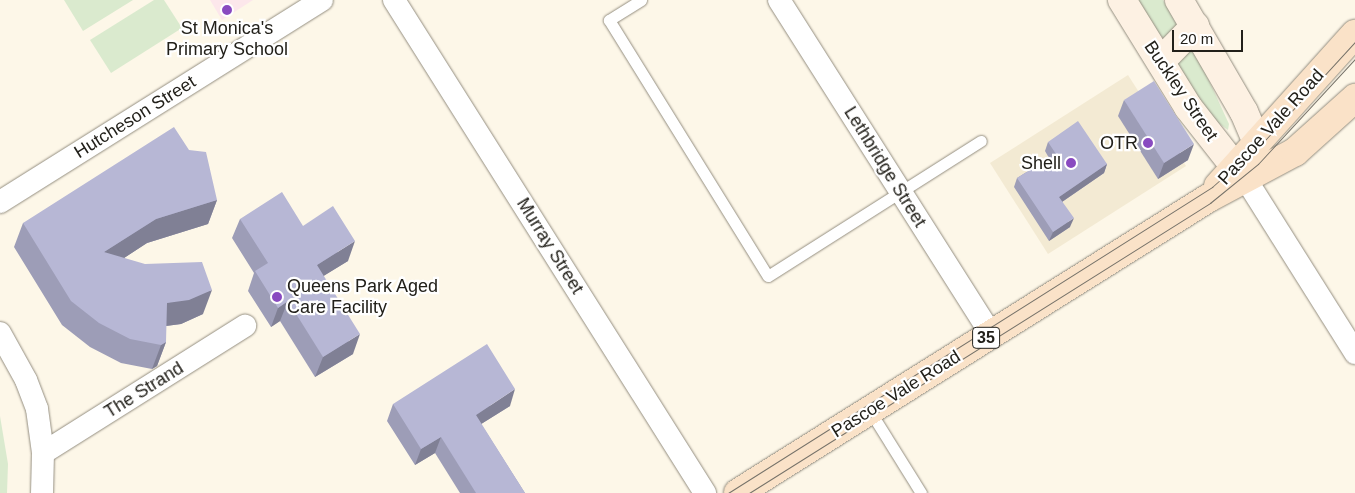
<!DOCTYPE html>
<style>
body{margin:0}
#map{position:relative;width:1355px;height:493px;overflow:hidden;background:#fdf7e8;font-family:Arial,sans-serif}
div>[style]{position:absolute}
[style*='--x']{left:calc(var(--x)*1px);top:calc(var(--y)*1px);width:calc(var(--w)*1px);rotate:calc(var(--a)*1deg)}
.built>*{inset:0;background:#f3ead3}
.education>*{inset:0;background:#fce7eb}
.green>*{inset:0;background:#daeace}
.roads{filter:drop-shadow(0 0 1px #948e80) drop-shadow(0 0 1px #948e80)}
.lane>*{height:11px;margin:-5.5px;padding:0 5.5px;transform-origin:5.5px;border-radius:5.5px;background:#fff}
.street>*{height:22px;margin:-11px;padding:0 11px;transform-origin:11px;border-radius:11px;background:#fff}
.secondary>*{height:28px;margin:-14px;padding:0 14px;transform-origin:14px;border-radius:14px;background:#fdf1e3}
.primary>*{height:28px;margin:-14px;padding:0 14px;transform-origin:14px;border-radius:14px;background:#fae2c8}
.tram>*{height:1px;margin:-0.5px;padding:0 0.5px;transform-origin:0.5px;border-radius:0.5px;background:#767269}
.wall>*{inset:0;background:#9d9db7}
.shaded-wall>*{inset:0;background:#808095}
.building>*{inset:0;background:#b7b7d5}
.dots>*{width:14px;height:14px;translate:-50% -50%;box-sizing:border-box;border:2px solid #fff;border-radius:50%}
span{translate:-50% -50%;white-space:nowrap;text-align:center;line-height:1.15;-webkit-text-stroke:4.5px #fff;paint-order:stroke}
.shield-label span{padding:1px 4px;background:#fff;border:1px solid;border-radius:4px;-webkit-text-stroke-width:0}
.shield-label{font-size:16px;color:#22201a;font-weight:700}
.poi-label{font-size:18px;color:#22201a}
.right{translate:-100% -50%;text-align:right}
.left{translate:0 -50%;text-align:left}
.street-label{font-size:18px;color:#22201a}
.scale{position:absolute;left:1172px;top:30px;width:71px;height:22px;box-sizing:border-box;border:2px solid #22201a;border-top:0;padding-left:6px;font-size:15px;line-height:18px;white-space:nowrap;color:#22201a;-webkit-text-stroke:4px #fff;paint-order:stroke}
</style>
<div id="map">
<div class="built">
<div style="clip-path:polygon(1128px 75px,1186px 166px,1048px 254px,990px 163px)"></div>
</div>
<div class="education">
<div style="clip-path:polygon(210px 0,253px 0,222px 20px)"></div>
</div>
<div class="green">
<div style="clip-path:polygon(64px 0,133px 0,83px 31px)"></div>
<div style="clip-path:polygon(154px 0,164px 0,182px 28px,111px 73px,90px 40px)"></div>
<div style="clip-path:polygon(1135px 0,1163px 0,1178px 25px,1165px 38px,1160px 36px)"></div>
<div style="clip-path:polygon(1193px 46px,1229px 124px,1228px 130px,1210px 117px,1176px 64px)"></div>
<div style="clip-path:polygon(0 416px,8px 464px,7px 493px,0 493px)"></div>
</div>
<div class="roads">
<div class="lane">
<div style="--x:641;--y:0;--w:38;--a:148"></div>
<div style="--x:609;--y:20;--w:301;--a:58.2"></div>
<div style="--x:768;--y:276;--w:252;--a:-32.4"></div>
<div style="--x:870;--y:411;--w:97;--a:58.1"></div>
</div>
<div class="street">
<div style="--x:394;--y:0;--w:583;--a:57.75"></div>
<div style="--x:779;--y:0;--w:396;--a:57.6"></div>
<div style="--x:1245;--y:178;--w:207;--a:57.8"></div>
<div style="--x:0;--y:202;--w:380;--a:-32.1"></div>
<div style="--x:0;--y:333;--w:54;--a:61"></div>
<div style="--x:26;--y:380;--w:31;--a:69"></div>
<div style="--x:37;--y:409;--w:44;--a:82.2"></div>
<div style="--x:43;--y:453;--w:40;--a:91.4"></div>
<div style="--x:43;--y:453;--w:239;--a:-32.2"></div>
</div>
<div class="secondary">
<div style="--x:1122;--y:0;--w:126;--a:58.3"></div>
<div style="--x:1188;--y:107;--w:76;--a:51.9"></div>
<div style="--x:1179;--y:0;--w:129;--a:59.9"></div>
<div style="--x:1244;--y:112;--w:33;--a:67"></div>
<div style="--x:1161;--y:61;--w:49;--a:-45.8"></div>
</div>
<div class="primary">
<div style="--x:1218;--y:186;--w:205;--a:-48"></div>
<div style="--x:738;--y:493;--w:554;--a:-32.08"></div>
<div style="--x:1207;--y:199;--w:100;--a:-28.1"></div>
<div style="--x:1295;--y:152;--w:81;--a:-42"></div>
</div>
</div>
<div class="tram">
<div style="--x:728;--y:493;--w:573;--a:-32.3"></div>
<div style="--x:1212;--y:187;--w:72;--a:-41.6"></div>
<div style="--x:1266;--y:139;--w:132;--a:-47.5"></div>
<div style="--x:749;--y:493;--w:545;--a:-32.17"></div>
<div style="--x:1210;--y:203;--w:62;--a:-39.1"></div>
<div style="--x:1258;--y:164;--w:143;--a:-47.3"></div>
</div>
<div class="wall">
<div style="clip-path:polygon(1124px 100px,1188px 160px,1158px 179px,1118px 116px)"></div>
<div style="clip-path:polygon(1048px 142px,1107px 164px,1104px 173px,1062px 202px,1070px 227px,1049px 241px,1014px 187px,1017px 178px,1049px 158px,1045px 151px)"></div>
<div style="clip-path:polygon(217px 200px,208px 224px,147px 243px,124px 258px,203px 314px,181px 324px,166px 326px,166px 342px,157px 366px,152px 369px,121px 363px,90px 347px,62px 325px,14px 247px,23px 223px)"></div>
<div style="clip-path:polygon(240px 219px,303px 226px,348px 261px,323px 276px,353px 354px,315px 377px,280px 321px,271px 327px,248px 291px,254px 273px,232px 238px)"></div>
<div style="clip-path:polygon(393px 404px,510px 406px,481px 424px,525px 493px,460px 493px,435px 453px,415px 465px,387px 421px)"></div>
</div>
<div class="shaded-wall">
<div style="clip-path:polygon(1194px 144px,1188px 160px,1158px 179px,1164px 163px)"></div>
<div style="clip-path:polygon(1107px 164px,1104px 173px,1056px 206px,1059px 197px)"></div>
<div style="clip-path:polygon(217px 200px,208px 224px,147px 243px,95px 277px,104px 252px,156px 219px)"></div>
<div style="clip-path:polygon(1074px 218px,1070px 227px,1049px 241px,1053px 232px)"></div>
<div style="clip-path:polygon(355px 241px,348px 261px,309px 285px,317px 265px)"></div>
<div style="clip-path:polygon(212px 290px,203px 314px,181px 324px,158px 327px,167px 303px)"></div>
<div style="clip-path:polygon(288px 301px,280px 321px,271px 327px,278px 308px)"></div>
<div style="clip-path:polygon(360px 334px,353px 354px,315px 377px,323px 357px)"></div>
<div style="clip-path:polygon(166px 342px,157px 366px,152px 369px,161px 345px)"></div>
<div style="clip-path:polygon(515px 389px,510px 406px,470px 431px,476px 415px)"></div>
<div style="clip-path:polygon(441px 437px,435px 453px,415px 465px,421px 449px)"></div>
</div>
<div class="building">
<div style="clip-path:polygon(1154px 81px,1194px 144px,1164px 163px,1124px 100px)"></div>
<div style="clip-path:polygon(1078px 121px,1107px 164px,1059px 197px,1074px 218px,1053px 232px,1017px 178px,1056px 154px,1048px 142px)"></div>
<div style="clip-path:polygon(174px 127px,189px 150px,206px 152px,217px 200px,156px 219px,104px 252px,145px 264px,202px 262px,212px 290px,189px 300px,167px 303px,166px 342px,161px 345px,130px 339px,99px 323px,71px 301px,23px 223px)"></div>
<div style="clip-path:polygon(282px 192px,303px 226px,333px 206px,355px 241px,317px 265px,360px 334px,323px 357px,288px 301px,278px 308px,255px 271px,268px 263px,240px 219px)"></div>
<div style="clip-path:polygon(487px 344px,515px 389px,476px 415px,525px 493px,476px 493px,441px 437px,421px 449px,393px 404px)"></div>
</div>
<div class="dots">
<div style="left:227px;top:10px;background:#894ac0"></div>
<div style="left:1148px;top:143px;background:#894ac0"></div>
<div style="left:1071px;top:163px;background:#894ac0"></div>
<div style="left:277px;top:297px;background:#894ac0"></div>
</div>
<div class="shield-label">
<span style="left:986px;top:338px">35</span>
</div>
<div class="poi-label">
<span style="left:227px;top:39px">St Monica's<br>Primary School</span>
<span class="right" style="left:1138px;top:143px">OTR</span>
<span class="right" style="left:1061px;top:163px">Shell</span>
<span class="left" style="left:287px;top:297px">Queens Park Aged<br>Care Facility</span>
</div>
<div class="street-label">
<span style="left:1181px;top:91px;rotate:56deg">Buckley Street</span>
<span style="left:135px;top:117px;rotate:-32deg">Hutcheson Street</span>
<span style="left:1271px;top:127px;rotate:-48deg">Pascoe Vale Road</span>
<span style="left:885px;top:167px;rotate:58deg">Lethbridge Street</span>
<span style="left:550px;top:246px;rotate:58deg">Murray Street</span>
<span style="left:144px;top:390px;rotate:-32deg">The Strand</span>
<span style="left:896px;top:394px;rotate:-32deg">Pascoe Vale Road</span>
</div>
<div class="scale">20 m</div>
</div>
